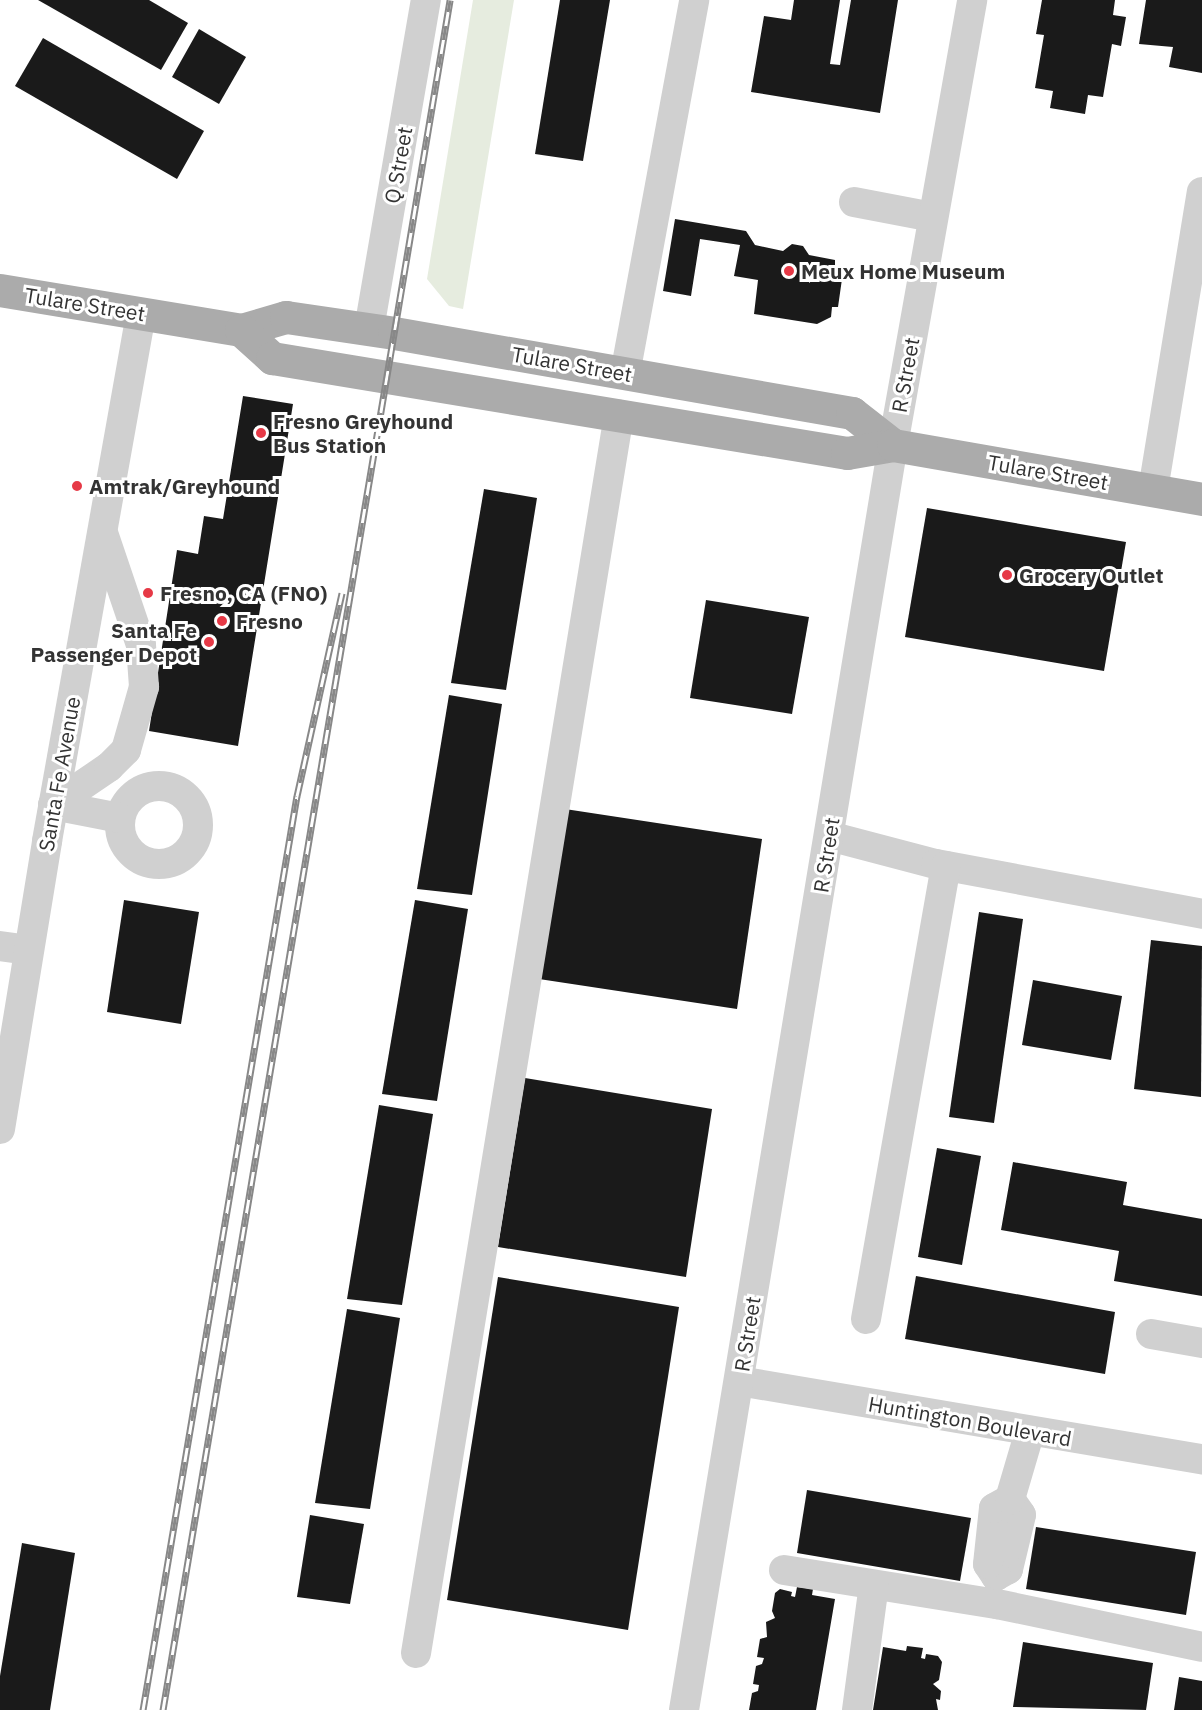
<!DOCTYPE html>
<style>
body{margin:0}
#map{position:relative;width:1202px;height:1710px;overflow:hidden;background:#fff;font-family:"IBM Plex Sans",sans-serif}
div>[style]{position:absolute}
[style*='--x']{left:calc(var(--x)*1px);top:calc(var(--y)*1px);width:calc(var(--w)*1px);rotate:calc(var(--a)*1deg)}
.green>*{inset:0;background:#e6ecdf}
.building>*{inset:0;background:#1a1a1a}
.minor>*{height:30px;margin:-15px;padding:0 15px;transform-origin:15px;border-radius:15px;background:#d0d0d0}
.minor>.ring{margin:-15px;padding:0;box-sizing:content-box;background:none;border:30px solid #d0d0d0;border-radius:50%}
.major>*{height:33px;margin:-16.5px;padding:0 16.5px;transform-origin:16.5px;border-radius:16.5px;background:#ababab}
.rail>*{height:7px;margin-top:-3.5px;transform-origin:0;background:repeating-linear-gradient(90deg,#fff 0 14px,#888 0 28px);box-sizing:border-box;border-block:2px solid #888}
.dots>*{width:16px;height:16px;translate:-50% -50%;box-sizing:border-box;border:3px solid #fff;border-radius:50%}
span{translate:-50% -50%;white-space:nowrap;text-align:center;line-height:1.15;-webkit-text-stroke:6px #fff;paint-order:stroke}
.street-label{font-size:21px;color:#333}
.poi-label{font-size:21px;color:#333;font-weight:700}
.left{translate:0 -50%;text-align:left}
.right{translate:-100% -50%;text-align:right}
</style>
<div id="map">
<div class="green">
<div style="clip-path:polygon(473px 0,514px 0,463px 309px,449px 306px,427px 279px)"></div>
</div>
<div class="building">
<div style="clip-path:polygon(38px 0,149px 0,188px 23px,161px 70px)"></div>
<div style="clip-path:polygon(560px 0,610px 0,583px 161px,535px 154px)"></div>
<div style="clip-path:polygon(794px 0,840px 0,830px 64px,840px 65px,851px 0,898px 0,880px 113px,751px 92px,764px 16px,791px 20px)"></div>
<div style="clip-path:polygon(1042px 0,1115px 0,1113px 15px,1126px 17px,1121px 46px,1112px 44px,1103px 97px,1088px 95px,1085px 114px,1050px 108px,1053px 91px,1035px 88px,1044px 35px,1036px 34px)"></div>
<div style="clip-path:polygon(1146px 0,1202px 0,1202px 73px,1169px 67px,1173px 47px,1139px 44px)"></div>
<div style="clip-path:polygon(199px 29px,246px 57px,219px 104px,172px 77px)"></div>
<div style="clip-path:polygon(43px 38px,204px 131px,177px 179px,15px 86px)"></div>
<div style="clip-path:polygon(675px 219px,746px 231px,755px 245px,783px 251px,792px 244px,803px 246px,809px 255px,835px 260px,835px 265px,844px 265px,838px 307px,832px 307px,831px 317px,817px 324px,754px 314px,758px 280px,734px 276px,740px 245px,700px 239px,691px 296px,663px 291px)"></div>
<div style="clip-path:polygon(243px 396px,293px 404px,238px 746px,149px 731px,177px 550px,198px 554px,204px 516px,223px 519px)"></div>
<div style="clip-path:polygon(484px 489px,537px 498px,506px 690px,451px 683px)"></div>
<div style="clip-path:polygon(927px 508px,1126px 542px,1104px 671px,905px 637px)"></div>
<div style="clip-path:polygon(706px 600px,809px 617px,792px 714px,690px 698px)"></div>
<div style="clip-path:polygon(449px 695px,502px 704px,472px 895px,417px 889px)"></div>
<div style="clip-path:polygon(565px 809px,762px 839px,737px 1009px,539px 979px)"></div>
<div style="clip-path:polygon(124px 900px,199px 912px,181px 1024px,107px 1012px)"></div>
<div style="clip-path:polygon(415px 900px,468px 909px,437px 1101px,382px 1094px)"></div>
<div style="clip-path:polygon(979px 912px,1023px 919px,994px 1123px,949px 1117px)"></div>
<div style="clip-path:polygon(1151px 940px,1202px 946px,1201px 1097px,1134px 1089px)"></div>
<div style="clip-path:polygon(1033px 980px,1122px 996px,1111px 1060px,1022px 1045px)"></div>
<div style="clip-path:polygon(525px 1078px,712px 1109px,686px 1277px,498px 1247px)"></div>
<div style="clip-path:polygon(379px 1105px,433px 1114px,402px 1305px,347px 1299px)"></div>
<div style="clip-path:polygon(937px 1148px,981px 1156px,962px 1265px,918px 1257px)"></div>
<div style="clip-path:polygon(1013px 1162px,1127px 1182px,1123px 1205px,1202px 1219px,1202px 1296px,1114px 1281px,1119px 1251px,1001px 1230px)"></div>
<div style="clip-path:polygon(916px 1276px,1115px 1312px,1105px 1374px,905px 1339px)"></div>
<div style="clip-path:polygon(498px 1277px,679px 1307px,628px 1630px,447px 1600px)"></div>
<div style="clip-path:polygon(347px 1309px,400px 1318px,370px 1509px,315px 1503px)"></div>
<div style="clip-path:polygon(807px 1490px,971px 1518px,960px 1581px,797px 1553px)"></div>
<div style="clip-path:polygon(310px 1515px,364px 1524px,350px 1604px,297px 1597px)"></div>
<div style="clip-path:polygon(1036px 1527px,1196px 1552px,1186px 1615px,1026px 1589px)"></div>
<div style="clip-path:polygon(22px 1543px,75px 1553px,50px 1710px,0 1710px,0 1676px)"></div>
<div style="clip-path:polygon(797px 1587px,813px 1589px,812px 1595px,835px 1599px,816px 1710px,749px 1710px,752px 1693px,758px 1691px,759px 1685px,753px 1684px,756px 1666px,762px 1664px,764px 1658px,757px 1657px,760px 1639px,767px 1637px,766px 1622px,775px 1618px,772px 1611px,775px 1593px,780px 1589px,792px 1592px,791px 1596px,795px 1597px)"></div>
<div style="clip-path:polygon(1023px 1642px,1153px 1663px,1146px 1710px,1013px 1707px)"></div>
<div style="clip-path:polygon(907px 1646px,923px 1648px,921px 1658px,925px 1659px,926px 1654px,938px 1656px,942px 1662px,939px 1680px,933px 1684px,941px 1691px,940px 1700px,936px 1699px,938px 1710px,873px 1710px,883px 1647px,906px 1651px)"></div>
<div style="clip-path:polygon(1179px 1677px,1202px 1681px,1202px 1710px,1174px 1710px)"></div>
</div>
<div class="minor">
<div style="--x:854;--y:202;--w:80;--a:10.8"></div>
<div style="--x:369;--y:329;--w:334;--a:-80.2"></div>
<div style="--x:625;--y:374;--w:380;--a:-79.5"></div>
<div style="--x:1153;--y:490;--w:302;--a:-80.7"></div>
<div class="ring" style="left:120px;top:786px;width:48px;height:48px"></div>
<div style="--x:53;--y:805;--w:68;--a:-34.2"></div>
<div style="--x:109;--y:767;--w:24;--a:-45"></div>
<div style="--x:126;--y:750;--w:66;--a:-74.1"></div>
<div style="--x:144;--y:687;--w:42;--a:-94.1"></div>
<div style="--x:141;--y:645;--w:118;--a:-108.7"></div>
<div style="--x:53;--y:805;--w:68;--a:11"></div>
<div style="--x:829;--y:836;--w:111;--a:14.7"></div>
<div style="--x:936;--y:864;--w:271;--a:10.6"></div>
<div style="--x:0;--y:946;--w:28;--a:8"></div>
<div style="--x:0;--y:1129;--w:292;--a:-80.7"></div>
<div style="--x:47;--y:841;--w:535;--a:-79.89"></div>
<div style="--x:866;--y:1319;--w:460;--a:-80"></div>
<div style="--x:1151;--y:1334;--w:52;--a:10"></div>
<div style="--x:739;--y:1381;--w:470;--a:9.6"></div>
<div style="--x:1010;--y:1499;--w:19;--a:55"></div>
<div style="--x:1021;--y:1515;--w:56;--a:103.5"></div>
<div style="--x:1008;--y:1569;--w:14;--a:150"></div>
<div style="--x:996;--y:1576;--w:14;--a:-124"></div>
<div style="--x:988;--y:1564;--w:56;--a:-83.9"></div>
<div style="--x:994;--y:1508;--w:18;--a:-29"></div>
<div style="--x:1010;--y:1499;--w:71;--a:-73.6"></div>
<div style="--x:784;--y:1570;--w:216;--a:9.1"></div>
<div style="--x:997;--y:1604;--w:209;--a:11.8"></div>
<div style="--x:416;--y:1653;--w:1255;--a:-80.69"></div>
<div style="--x:684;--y:1710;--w:1282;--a:-80.62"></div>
<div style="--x:893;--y:445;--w:452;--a:-79.9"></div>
<div style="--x:857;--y:1710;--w:126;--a:-82.3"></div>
</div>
<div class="major">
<div style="--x:0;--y:290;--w:244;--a:9.4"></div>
<div style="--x:241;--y:330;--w:47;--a:-16.1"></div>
<div style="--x:286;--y:317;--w:109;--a:8.4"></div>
<div style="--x:394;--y:333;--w:465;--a:9.9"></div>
<div style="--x:852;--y:413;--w:52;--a:38"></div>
<div style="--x:241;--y:330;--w:42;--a:42.1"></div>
<div style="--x:272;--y:358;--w:583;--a:9.38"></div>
<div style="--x:847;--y:453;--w:47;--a:-9.9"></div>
<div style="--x:893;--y:445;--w:314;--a:9.9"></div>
</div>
<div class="rail">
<div style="--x:143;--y:1710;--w:927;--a:-80.44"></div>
<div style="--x:297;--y:796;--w:208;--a:-77.5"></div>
<div style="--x:163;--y:1710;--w:1734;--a:-80.47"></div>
</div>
<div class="dots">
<div style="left:789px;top:271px;background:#e63946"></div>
<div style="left:261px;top:433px;background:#e63946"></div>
<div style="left:77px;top:486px;background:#e63946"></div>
<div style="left:1007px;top:575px;background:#e63946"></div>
<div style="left:148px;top:593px;background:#e63946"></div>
<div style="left:222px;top:621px;background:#e63946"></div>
<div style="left:209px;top:642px;background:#e63946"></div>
</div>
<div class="street-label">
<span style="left:398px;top:165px;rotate:-80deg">Q Street</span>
<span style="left:85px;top:304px;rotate:9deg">Tulare Street</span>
<span style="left:572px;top:364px;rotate:10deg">Tulare Street</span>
<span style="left:905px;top:375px;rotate:-80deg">R Street</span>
<span style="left:1048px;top:472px;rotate:10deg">Tulare Street</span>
<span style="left:59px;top:774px;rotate:-80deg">Santa Fe Avenue</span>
<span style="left:826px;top:855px;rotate:-81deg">R Street</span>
<span style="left:747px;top:1334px;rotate:-81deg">R Street</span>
<span style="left:970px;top:1421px;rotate:10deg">Huntington Boulevard</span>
</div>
<div class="poi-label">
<span class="left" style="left:801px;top:271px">Meux Home Museum</span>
<span class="left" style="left:273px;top:433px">Fresno Greyhound<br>Bus Station</span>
<span class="left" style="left:89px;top:486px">Amtrak/Greyhound</span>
<span class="left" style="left:1019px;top:575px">Grocery Outlet</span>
<span class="left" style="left:160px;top:593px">Fresno, CA (FNO)</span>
<span class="left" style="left:236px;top:621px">Fresno</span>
<span class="right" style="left:197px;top:642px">Santa Fe<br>Passenger Depot</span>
</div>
</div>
